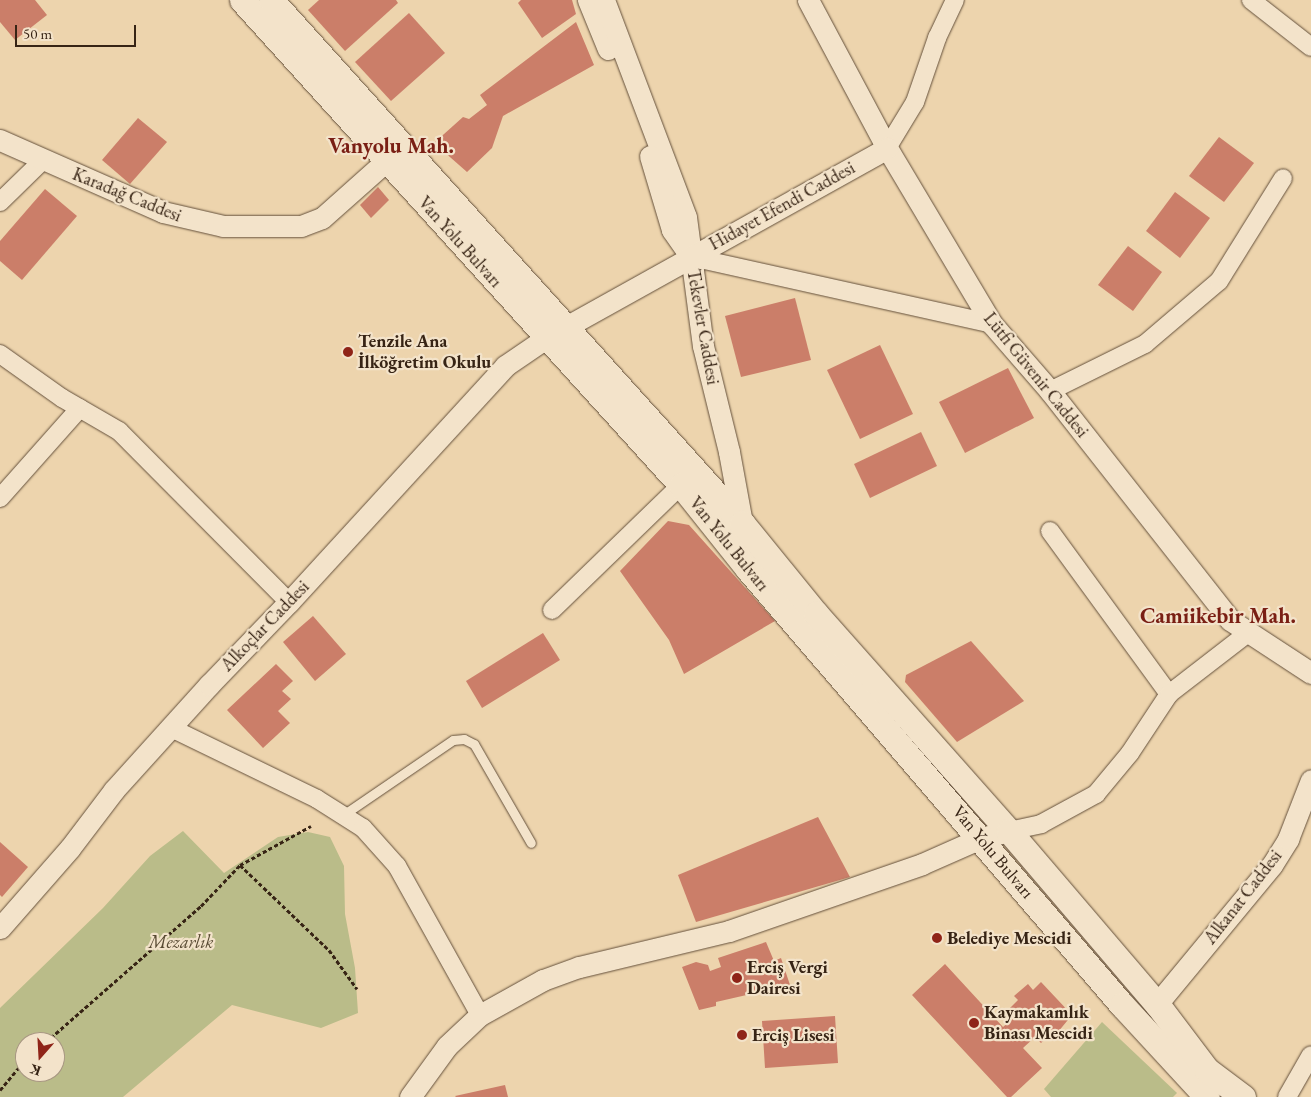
<!DOCTYPE html>
<meta charset="utf-8">
<style>
body{margin:0}
#map{position:relative;width:1311px;height:1097px;overflow:hidden;background:#edd4ad;font-family:"EB Garamond",serif}
div>[style]{position:absolute}
[style*='--x']{left:calc(var(--x)*1px);top:calc(var(--y)*1px);width:calc(var(--w)*1px);rotate:calc(var(--a)*1deg)}
.green>*{inset:0;background:#babc89}
.building>*{inset:0;background:#cb7e69}
.path>*{height:3px;margin-top:-1.5px;transform-origin:0;background:repeating-linear-gradient(90deg,#372415 0 4px,transparent 0 6.5px)}
.roads{filter:drop-shadow(0 0 1px #64503b) drop-shadow(0 0 1px #64503b)}
.service>*{height:9px;margin:-4.5px;padding:0 4.5px;transform-origin:4.5px;border-radius:4.5px;background:#f3e3ca}
.minor>*{height:18px;margin:-9px;padding:0 9px;transform-origin:9px;border-radius:9px;background:#f3e3ca}
.tertiary>*{height:21px;margin:-10.5px;padding:0 10.5px;transform-origin:10.5px;border-radius:10.5px;background:#f3e3ca}
.secondary>*{height:25px;margin:-12.5px;padding:0 12.5px;transform-origin:12.5px;border-radius:12.5px;background:#f3e3ca}
.dots>*{width:14px;height:14px;translate:-50% -50%;box-sizing:border-box;border:2px solid #f3e3ca;border-radius:50%}
span{translate:-50% -50%;white-space:nowrap;text-align:center;line-height:1.15;-webkit-text-stroke:4.5px #f3e3ca;paint-order:stroke}
.street-label{font-size:18px;color:#372415}
.poi-label{font-size:18px;color:#372415;font-weight:700}
.left{translate:0 -50%;text-align:left}
.park-label{font-size:18px;color:#584a32;font-style:italic}
.district-label{font-size:22px;color:#7a1f14;font-weight:700}
.north{position:absolute;left:15px;top:1032px;width:50px;height:50px;box-sizing:border-box;background:#f3e3ca;border:1px solid #a89782;border-radius:50%;rotate:199deg;font-size:14px;font-weight:700;line-height:20px;text-align:center;color:#372415}
.north::after{content:'';display:block;margin:auto;width:18px;height:22px;background:#8f2418;clip-path:polygon(50% 0,100% 100%,50% 72%,0 100%)}
.scale{position:absolute;left:15px;top:25px;width:121px;height:22px;box-sizing:border-box;border:2px solid #372415;border-top:0;padding-left:6px;font-size:15px;line-height:18px;white-space:nowrap;color:#372415;-webkit-text-stroke:4px #f3e3ca;paint-order:stroke}
</style>
<div id="map">
<div class="green">
<div style="clip-path:polygon(evenodd,183px 831px,224px 873px,278px 837px,308px 832px,330px 837px,344px 866px,345px 914px,355px 968px,358px 1013px,321px 1028px,232px 1005px,123px 1097px,0 1097px,0 1008px,103px 908px,150px 856px,183px 831px,25px 1042px,55px 1042px,55px 1072px,25px 1072px,25px 1042px)"></div>
<div style="clip-path:polygon(1102px 1022px,1177px 1093px,1173px 1097px,1051px 1097px,1044px 1089px)"></div>
</div>
<div class="building">
<div style="clip-path:polygon(0 0,35px 0,47px 15px,15px 40px,0 22px)"></div>
<div style="clip-path:polygon(319px 0,396px 0,398px 3px,345px 51px,308px 10px)"></div>
<div style="clip-path:polygon(521px 0,572px 0,576px 14px,542px 38px,518px 3px)"></div>
<div style="clip-path:polygon(409px 13px,445px 53px,391px 101px,355px 62px)"></div>
<div style="clip-path:polygon(576px 22px,594px 65px,503px 116px,492px 148px,467px 172px,434px 143px,463px 117px,469px 119px,487px 105px,480px 95px)"></div>
<div style="clip-path:polygon(138px 118px,167px 142px,130px 184px,102px 160px)"></div>
<div style="clip-path:polygon(1219px 137px,1254px 163px,1224px 202px,1189px 176px)"></div>
<div style="clip-path:polygon(378px 187px,389px 200px,371px 218px,360px 205px)"></div>
<div style="clip-path:polygon(45px 189px,77px 216px,22px 280px,0 261px,0 241px)"></div>
<div style="clip-path:polygon(1175px 192px,1210px 218px,1180px 258px,1146px 231px)"></div>
<div style="clip-path:polygon(1128px 246px,1162px 272px,1133px 311px,1098px 285px)"></div>
<div style="clip-path:polygon(795px 298px,811px 360px,741px 377px,725px 316px)"></div>
<div style="clip-path:polygon(880px 345px,913px 414px,860px 439px,827px 370px)"></div>
<div style="clip-path:polygon(1008px 368px,1034px 418px,965px 453px,939px 402px)"></div>
<div style="clip-path:polygon(921px 432px,937px 466px,870px 498px,854px 464px)"></div>
<div style="clip-path:polygon(668px 521px,689px 525px,775px 621px,684px 674px,669px 640px,620px 571px)"></div>
<div style="clip-path:polygon(313px 616px,346px 654px,315px 681px,283px 642px)"></div>
<div style="clip-path:polygon(543px 633px,560px 660px,482px 708px,466px 681px)"></div>
<div style="clip-path:polygon(971px 641px,1024px 701px,957px 742px,905px 682px,906px 675px)"></div>
<div style="clip-path:polygon(276px 664px,293px 681px,282px 691px,291px 699px,278px 711px,290px 723px,263px 748px,227px 710px)"></div>
<div style="clip-path:polygon(818px 817px,850px 877px,696px 922px,678px 875px)"></div>
<div style="clip-path:polygon(0 842px,28px 867px,2px 897px,0 895px)"></div>
<div style="clip-path:polygon(766px 942px,774px 961px,781px 958px,790px 985px,716px 1002px,716px 1006px,699px 1010px,682px 967px,696px 962px,708px 965px,710px 971px,721px 967px,718px 958px)"></div>
<div style="clip-path:polygon(945px 964px,1003px 1027px,1015px 1017px,1008px 1010px,1018px 1000px,1014px 996px,1028px 984px,1033px 990px,1041px 982px,1072px 1015px,1053px 1038px,1050px 1034px,1041px 1043px,1035px 1037px,1023px 1048px,1042px 1068px,1011px 1097px,1007px 1097px,912px 995px)"></div>
<div style="clip-path:polygon(835px 1016px,838px 1063px,765px 1068px,762px 1021px)"></div>
<div style="clip-path:polygon(505px 1085px,508px 1097px,456px 1097px,455px 1096px)"></div>
</div>
<div class="path">
<div style="--x:240;--y:865;--w:123;--a:43.7"></div>
<div style="--x:329;--y:950;--w:48;--a:54.3"></div>
<div style="--x:46;--y:1042;--w:206;--a:-41.3"></div>
<div style="--x:201;--y:906;--w:57;--a:-46.4"></div>
<div style="--x:240;--y:865;--w:81;--a:-28.8"></div>
<div style="--x:0;--y:1090;--w:39;--a:-50"></div>
</div>
<div class="roads">
<div class="service">
<div style="--x:343;--y:815;--w:133;--a:-34.3"></div>
<div style="--x:453;--y:740;--w:11;--a:-5"></div>
<div style="--x:464;--y:739;--w:11;--a:27"></div>
<div style="--x:474;--y:744;--w:114;--a:60.1"></div>
</div>
<div class="minor">
<div style="--x:1251;--y:0;--w:76;--a:38.1"></div>
<div style="--x:887;--y:148;--w:54;--a:-58.7"></div>
<div style="--x:915;--y:102;--w:68;--a:-71"></div>
<div style="--x:937;--y:38;--w:42;--a:-64.7"></div>
<div style="--x:0;--y:202;--w:60;--a:-44.3"></div>
<div style="--x:691;--y:257;--w:308;--a:12.5"></div>
<div style="--x:0;--y:354;--w:76;--a:35.4"></div>
<div style="--x:62;--y:398;--w:66;--a:30.1"></div>
<div style="--x:119;--y:431;--w:241;--a:45.2"></div>
<div style="--x:1050;--y:391;--w:106;--a:-26.3"></div>
<div style="--x:1145;--y:344;--w:97;--a:-40.4"></div>
<div style="--x:1219;--y:281;--w:121;--a:-58.1"></div>
<div style="--x:0;--y:498;--w:120;--a:-48.4"></div>
<div style="--x:1050;--y:531;--w:202;--a:53.9"></div>
<div style="--x:552;--y:610;--w:180;--a:-44.1"></div>
<div style="--x:171;--y:728;--w:162;--a:25.9"></div>
<div style="--x:317;--y:799;--w:54;--a:32.2"></div>
<div style="--x:363;--y:828;--w:51;--a:48.2"></div>
<div style="--x:397;--y:866;--w:171;--a:60.9"></div>
<div style="--x:1009;--y:831;--w:33;--a:-12"></div>
<div style="--x:1041;--y:824;--w:63;--a:-28.6"></div>
<div style="--x:1096;--y:794;--w:53;--a:-50.3"></div>
<div style="--x:1130;--y:753;--w:71;--a:-56.5"></div>
<div style="--x:1169;--y:694;--w:100;--a:-37.7"></div>
<div style="--x:1287;--y:1097;--w:48;--a:-60.3"></div>
</div>
<div class="tertiary">
<div style="--x:588;--y:0;--w:53;--a:67.8"></div>
<div style="--x:604;--y:0;--w:232;--a:69.3"></div>
<div style="--x:686;--y:217;--w:130;--a:82.5"></div>
<div style="--x:703;--y:346;--w:109;--a:76.2"></div>
<div style="--x:729;--y:452;--w:72;--a:79.6"></div>
<div style="--x:808;--y:0;--w:168;--a:61.9"></div>
<div style="--x:887;--y:148;--w:205;--a:59.2"></div>
<div style="--x:992;--y:324;--w:89;--a:49.1"></div>
<div style="--x:1050;--y:391;--w:291;--a:51.8"></div>
<div style="--x:1230;--y:620;--w:97;--a:33.2"></div>
<div style="--x:0;--y:140;--w:178;--a:23.8"></div>
<div style="--x:163;--y:212;--w:62;--a:13.1"></div>
<div style="--x:223;--y:226;--w:78;--a:0"></div>
<div style="--x:301;--y:226;--w:22;--a:-21"></div>
<div style="--x:322;--y:218;--w:86;--a:-41.7"></div>
<div style="--x:650;--y:156;--w:77;--a:73.4"></div>
<div style="--x:672;--y:230;--w:29;--a:55"></div>
<div style="--x:0;--y:928;--w:106;--a:-48.8"></div>
<div style="--x:70;--y:848;--w:73;--a:-52.8"></div>
<div style="--x:114;--y:790;--w:142;--a:-47.9"></div>
<div style="--x:209;--y:685;--w:115;--a:-46.1"></div>
<div style="--x:289;--y:602;--w:320;--a:-47.5"></div>
<div style="--x:505;--y:366;--w:50;--a:-34.3"></div>
<div style="--x:546;--y:338;--w:390;--a:-29.1"></div>
<div style="--x:1157;--y:1004;--w:180;--a:-50.4"></div>
<div style="--x:1272;--y:865;--w:31;--a:-58"></div>
<div style="--x:1288;--y:839;--w:63;--a:-68.7"></div>
<div style="--x:410;--y:1097;--w:63;--a:-54"></div>
<div style="--x:447;--y:1046;--w:45;--a:-43.2"></div>
<div style="--x:480;--y:1015;--w:72;--a:-29.1"></div>
<div style="--x:543;--y:980;--w:38;--a:-20"></div>
<div style="--x:579;--y:967;--w:154;--a:-13.5"></div>
<div style="--x:729;--y:931;--w:204;--a:-19.1"></div>
<div style="--x:922;--y:864;--w:64;--a:-23.8"></div>
<div style="--x:981;--y:838;--w:29;--a:-14"></div>
</div>
<div class="secondary">
<div style="--x:242;--y:0;--w:654;--a:47.85"></div>
<div style="--x:681;--y:485;--w:107;--a:51.4"></div>
<div style="--x:748;--y:569;--w:574;--a:49.38"></div>
<div style="--x:1122;--y:1005;--w:125;--a:47.3"></div>
<div style="--x:271;--y:0;--w:704;--a:47.99"></div>
<div style="--x:742;--y:523;--w:117;--a:50.9"></div>
<div style="--x:816;--y:614;--w:290;--a:48.4"></div>
<div style="--x:1009;--y:831;--w:228;--a:49.5"></div>
<div style="--x:1157;--y:1004;--w:83;--a:52.9"></div>
<div style="--x:1207;--y:1070;--w:45;--a:36.9"></div>
</div>
</div>
<div class="dots">
<div style="left:348px;top:352px;background:#8f2418"></div>
<div style="left:937px;top:938px;background:#8f2418"></div>
<div style="left:737px;top:978px;background:#8f2418"></div>
<div style="left:974px;top:1023px;background:#8f2418"></div>
<div style="left:742px;top:1035px;background:#8f2418"></div>
</div>
<div class="street-label">
<span style="left:127px;top:195px;rotate:22deg">Karadağ Caddesi</span>
<span style="left:782px;top:206px;rotate:-29deg">Hidayet Efendi Caddesi</span>
<span style="left:460px;top:242px;rotate:48deg">Van Yolu Bulvarı</span>
<span style="left:703px;top:327px;rotate:80deg">Tekevler Caddesi</span>
<span style="left:1036px;top:375px;rotate:51deg">Lütfi Güvenir Caddesi</span>
<span style="left:729px;top:544px;rotate:51deg">Van Yolu Bulvarı</span>
<span style="left:265px;top:626px;rotate:-46deg">Alkoçlar Caddesi</span>
<span style="left:993px;top:852px;rotate:50deg">Van Yolu Bulvarı</span>
<span style="left:1243px;top:897px;rotate:-52deg">Alkanat Caddesi</span>
</div>
<div class="poi-label">
<span class="left" style="left:358px;top:352px">Tenzile Ana<br>İlköğretim Okulu</span>
<span class="left" style="left:947px;top:938px">Belediye Mescidi</span>
<span class="left" style="left:747px;top:978px">Erciş Vergi<br>Dairesi</span>
<span class="left" style="left:984px;top:1023px">Kaymakamlık<br>Binası Mescidi</span>
<span class="left" style="left:752px;top:1035px">Erciş Lisesi</span>
</div>
<div class="park-label">
<span style="left:181px;top:942px">Mezarlık</span>
</div>
<div class="district-label">
<span style="left:391px;top:146px">Vanyolu Mah.</span>
<span style="left:1218px;top:616px">Camiikebir Mah.</span>
</div>
<div class="north">K</div>
<div class="scale">50 m</div>
</div>
